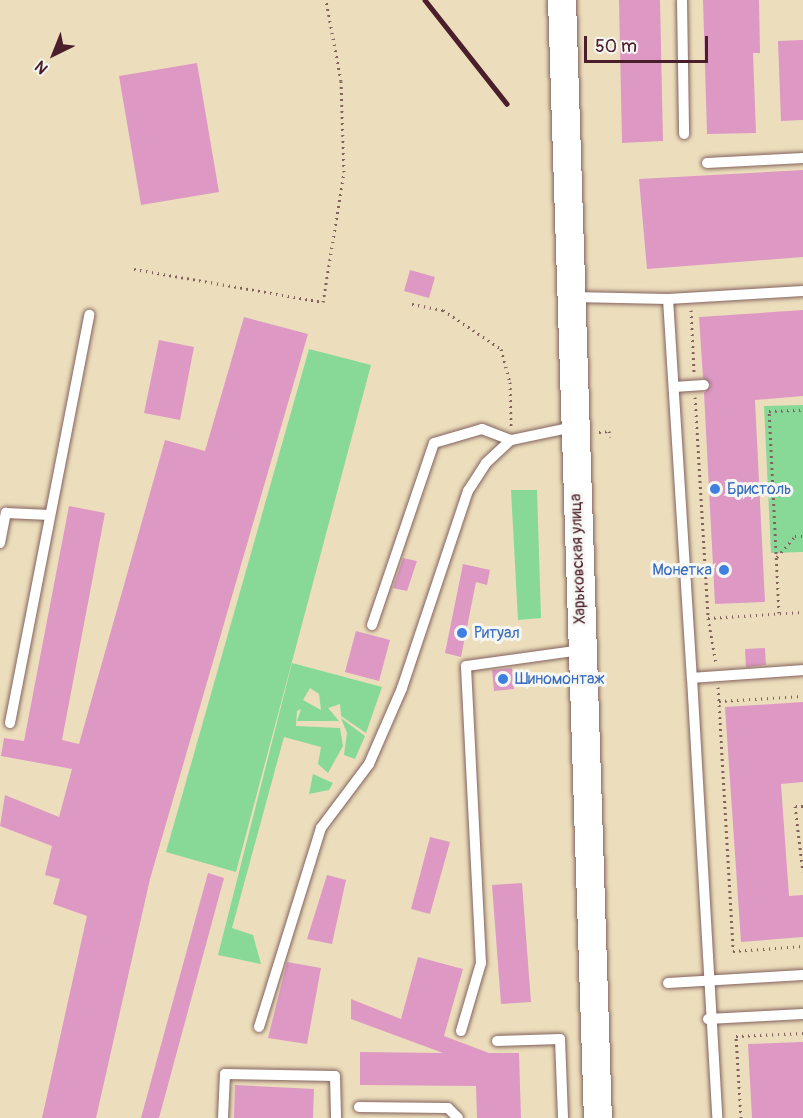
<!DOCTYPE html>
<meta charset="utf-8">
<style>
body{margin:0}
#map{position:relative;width:803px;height:1118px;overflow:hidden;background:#ecdebc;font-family:Pangolin,sans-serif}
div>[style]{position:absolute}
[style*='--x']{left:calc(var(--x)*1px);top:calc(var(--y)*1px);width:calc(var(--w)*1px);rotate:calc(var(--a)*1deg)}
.green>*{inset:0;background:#88d998}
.building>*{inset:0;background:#dd99c4}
.path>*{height:3px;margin-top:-1.5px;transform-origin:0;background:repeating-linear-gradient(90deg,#83625e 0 1.5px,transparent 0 6px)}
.roads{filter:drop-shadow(0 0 2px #83625e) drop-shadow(0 0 2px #83625e)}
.lane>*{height:10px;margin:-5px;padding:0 5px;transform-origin:5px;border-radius:5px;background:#fff}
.secondary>*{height:28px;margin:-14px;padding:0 14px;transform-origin:14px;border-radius:14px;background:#fff}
.rail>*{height:4.5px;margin:-2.25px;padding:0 2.25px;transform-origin:2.25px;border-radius:2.25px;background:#4a1f2b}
.dots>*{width:16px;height:16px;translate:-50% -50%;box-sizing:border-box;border:3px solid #f6f6f2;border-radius:50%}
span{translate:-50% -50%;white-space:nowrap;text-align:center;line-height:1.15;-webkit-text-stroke:6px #f6f6f2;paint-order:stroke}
.shop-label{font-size:16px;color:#366cbe}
.left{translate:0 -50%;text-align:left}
.right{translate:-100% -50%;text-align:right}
.street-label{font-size:16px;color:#4a1f2b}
.north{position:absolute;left:24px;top:24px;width:60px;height:60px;-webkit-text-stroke:4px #f6f6f2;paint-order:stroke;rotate:223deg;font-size:16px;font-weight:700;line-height:24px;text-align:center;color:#4a1f2b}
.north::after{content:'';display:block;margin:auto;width:21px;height:27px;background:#4a1f2b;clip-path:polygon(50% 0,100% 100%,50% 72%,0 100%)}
.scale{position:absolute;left:584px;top:36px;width:124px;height:27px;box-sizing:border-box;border:3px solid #4a1f2b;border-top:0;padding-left:8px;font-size:18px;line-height:21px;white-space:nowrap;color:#4a1f2b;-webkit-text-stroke:4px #f6f6f2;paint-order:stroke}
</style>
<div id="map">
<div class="green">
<div style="clip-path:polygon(309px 349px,371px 365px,236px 872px,166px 852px)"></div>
<div style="clip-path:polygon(803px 405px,803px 552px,771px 553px,764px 406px)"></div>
<div style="clip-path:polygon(511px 490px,537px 490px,541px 618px,518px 620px)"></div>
<div style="clip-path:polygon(evenodd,292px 663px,382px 687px,366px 733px,341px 716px,340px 704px,328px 708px,339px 721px,297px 721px,301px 709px,297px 711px,296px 726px,340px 728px,343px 746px,328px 773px,318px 764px,321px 747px,284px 737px,232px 928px,253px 935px,261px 964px,218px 955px,292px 663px,310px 688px,319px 694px,321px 710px,303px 700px,310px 688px)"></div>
<div style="clip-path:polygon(341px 718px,365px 736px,355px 759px,344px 755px,347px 733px)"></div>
<div style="clip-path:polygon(313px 774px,333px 783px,329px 790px,309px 794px)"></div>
</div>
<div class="building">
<div style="clip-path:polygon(619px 0,660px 0,663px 141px,622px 143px)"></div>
<div style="clip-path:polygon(703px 0,759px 0,760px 53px,753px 53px,756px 133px,707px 134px)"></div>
<div style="clip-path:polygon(803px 40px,803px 120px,781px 121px,778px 41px)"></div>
<div style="clip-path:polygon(197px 63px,219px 192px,141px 205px,119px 76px)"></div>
<div style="clip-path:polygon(803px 170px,803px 257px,647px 269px,639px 179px)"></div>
<div style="clip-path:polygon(410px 270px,435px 277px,429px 298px,404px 291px)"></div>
<div style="clip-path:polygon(803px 310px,803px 396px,755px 400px,765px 602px,715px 604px,704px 393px,711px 385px,703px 378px,699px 317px)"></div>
<div style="clip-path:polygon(244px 317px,308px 334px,150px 879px,96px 1118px,42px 1118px,87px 916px,53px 904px,60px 879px,45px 875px,52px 846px,0 826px,5px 795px,59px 817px,72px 769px,1px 756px,4px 738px,24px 741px,69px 506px,105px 513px,62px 740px,79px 744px,165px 440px,205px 451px)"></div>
<div style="clip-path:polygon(159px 340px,194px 347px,180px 420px,144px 413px)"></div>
<div style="clip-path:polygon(403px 558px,417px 561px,407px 591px,393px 588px)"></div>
<div style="clip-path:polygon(463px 564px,490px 570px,487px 585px,476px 582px,461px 657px,445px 653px)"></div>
<div style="clip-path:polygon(356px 631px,390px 640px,379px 681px,345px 672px)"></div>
<div style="clip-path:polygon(765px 648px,766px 665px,746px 667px,745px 649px)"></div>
<div style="clip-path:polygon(512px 668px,514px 689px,494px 691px,492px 670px)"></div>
<div style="clip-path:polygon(803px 702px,803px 782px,781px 784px,789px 896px,803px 895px,803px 937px,741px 942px,725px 707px)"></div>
<div style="clip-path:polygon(430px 837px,450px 842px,430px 914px,411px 909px)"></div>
<div style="clip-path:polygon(208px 873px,224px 878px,159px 1118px,141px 1118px)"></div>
<div style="clip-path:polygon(327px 875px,346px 880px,332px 944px,307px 939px)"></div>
<div style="clip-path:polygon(522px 883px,531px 1002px,501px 1004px,492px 885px)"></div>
<div style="clip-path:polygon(418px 957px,463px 969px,444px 1036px,489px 1053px,519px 1053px,521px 1118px,477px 1118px,476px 1086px,360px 1085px,360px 1052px,443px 1053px,351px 1019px,351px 999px,401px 1019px)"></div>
<div style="clip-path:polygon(287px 962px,321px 968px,307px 1044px,268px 1038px)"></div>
<div style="clip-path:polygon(803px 1042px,803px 1118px,752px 1118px,748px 1044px)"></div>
<div style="clip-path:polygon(235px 1085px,314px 1089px,313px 1118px,234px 1118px)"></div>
</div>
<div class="path">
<div style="--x:134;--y:269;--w:192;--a:9.9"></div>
<div style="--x:323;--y:302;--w:132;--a:-80.8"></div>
<div style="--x:344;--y:172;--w:91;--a:-91.9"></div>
<div style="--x:341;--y:81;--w:82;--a:-100.5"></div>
<div style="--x:412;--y:304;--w:32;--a:11"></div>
<div style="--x:443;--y:310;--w:70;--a:33.9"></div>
<div style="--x:501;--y:349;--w:34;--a:75"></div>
<div style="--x:510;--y:382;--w:45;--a:88.7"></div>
<div style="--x:691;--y:310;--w:62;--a:87.2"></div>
<div style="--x:695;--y:397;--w:221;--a:86.6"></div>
<div style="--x:708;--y:618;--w:95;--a:-3.6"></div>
<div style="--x:599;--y:432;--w:10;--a:-6"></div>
<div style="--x:609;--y:431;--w:6;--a:81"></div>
<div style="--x:777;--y:557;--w:28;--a:-49"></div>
<div style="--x:795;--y:536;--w:8;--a:0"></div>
<div style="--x:779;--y:613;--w:202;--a:-92.8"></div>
<div style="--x:769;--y:411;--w:34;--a:-2"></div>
<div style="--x:708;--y:618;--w:46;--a:79.9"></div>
<div style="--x:718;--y:687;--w:264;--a:86.7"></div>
<div style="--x:733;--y:951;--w:70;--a:-4.1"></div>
<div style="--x:719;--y:701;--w:84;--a:-3.4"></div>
<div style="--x:803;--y:806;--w:8;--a:180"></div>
<div style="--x:795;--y:806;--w:66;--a:83.1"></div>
<div style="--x:741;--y:1118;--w:82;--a:-93.5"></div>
<div style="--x:736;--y:1036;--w:67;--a:-2.6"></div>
</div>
<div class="roads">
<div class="lane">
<div style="--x:682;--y:0;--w:134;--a:89.1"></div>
<div style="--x:707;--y:163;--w:96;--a:-3"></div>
<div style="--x:572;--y:297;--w:96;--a:1.2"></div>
<div style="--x:668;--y:299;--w:135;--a:-3.4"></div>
<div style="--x:668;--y:299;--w:380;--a:86.4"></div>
<div style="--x:692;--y:678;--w:111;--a:-4.1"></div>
<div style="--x:674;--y:387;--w:30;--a:-4"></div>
<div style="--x:0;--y:543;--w:31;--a:-79"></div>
<div style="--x:6;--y:513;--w:44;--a:2.6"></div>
<div style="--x:372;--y:625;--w:192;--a:-71.2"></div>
<div style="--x:434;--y:443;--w:50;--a:-16.3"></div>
<div style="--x:482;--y:429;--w:31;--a:21"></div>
<div style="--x:692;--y:678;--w:441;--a:86.7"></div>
<div style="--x:10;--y:723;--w:416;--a:-79"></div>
<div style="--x:668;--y:983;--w:135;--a:-3.4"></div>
<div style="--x:708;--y:1019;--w:95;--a:-3"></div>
<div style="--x:259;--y:1027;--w:208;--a:-72.7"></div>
<div style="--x:321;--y:828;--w:80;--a:-53.1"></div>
<div style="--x:369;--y:764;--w:83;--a:-66.5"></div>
<div style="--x:402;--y:688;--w:208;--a:-71.5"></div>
<div style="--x:468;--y:491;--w:33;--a:-57"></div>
<div style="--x:486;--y:463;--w:34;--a:-43"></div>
<div style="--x:511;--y:440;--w:63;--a:-11.8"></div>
<div style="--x:461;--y:1031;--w:71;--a:-73.6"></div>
<div style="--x:481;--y:963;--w:297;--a:-92.9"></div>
<div style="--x:466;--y:666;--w:116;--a:-7.9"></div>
<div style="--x:497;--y:1041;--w:63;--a:-1.8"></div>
<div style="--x:560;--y:1039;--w:79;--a:87.8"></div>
<div style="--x:359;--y:1107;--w:89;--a:0.6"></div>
<div style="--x:448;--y:1108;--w:14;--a:45"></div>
<div style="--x:223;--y:1118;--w:44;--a:-87.4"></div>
<div style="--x:225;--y:1074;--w:110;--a:1"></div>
<div style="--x:335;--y:1076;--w:42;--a:88.6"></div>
</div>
<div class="secondary">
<div style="--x:562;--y:0;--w:1119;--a:88.16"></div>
</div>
</div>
<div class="rail">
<div style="--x:425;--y:0;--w:132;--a:51.7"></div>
</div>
<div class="dots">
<div style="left:715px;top:489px;background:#3f7fe0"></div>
<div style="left:724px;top:570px;background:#3f7fe0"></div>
<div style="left:462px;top:633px;background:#3f7fe0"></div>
<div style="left:503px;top:679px;background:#3f7fe0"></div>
</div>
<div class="shop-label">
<span class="left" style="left:727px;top:489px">Бристоль</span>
<span class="right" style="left:712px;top:570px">Монетка</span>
<span class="left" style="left:474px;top:633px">Ритуал</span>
<span class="left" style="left:515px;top:679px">Шиномонтаж</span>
</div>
<div class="street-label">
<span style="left:578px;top:559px;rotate:-92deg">Харьковская улица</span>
</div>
<div class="north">N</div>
<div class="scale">50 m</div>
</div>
